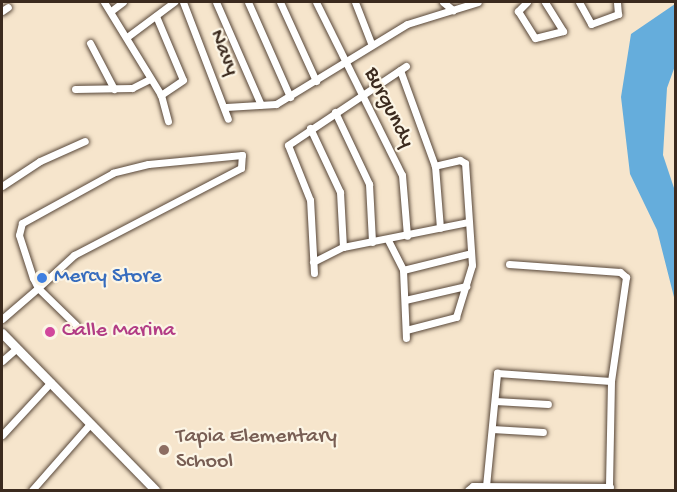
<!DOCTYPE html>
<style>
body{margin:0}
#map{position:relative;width:677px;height:492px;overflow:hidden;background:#f6e5cc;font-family:"Gochi Hand",sans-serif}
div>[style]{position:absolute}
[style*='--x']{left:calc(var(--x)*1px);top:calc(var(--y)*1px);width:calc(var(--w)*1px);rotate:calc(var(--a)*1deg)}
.water>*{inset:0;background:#65addc}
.roads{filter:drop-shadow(0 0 2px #574638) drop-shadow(0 0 2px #574638)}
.minor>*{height:7px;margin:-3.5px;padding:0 3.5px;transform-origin:3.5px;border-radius:3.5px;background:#fff}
.major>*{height:9px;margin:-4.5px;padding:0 4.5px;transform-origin:4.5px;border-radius:4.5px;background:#fff}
.dots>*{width:16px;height:16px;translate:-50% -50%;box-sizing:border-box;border:3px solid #fcf5e5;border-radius:50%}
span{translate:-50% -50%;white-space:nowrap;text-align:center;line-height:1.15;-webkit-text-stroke:4.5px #fcf5e5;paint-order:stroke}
.street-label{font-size:22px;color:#3b2a1e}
.shop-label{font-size:22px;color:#366cbe}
.left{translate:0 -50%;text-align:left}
.hotel-label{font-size:22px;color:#b23c85}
.education-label{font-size:22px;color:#785e54}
.frame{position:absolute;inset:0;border:3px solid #3b2a1e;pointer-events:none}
</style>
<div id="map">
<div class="water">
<div style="clip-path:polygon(675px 4px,675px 66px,667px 88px,663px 155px,675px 191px,675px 301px,657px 230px,630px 174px,621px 97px,631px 34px)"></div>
</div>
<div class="roads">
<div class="minor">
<div style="--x:104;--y:2;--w:109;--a:58.5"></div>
<div style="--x:161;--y:95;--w:27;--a:75"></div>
<div style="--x:183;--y:2;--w:125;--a:69"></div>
<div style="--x:216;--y:2;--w:112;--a:66.4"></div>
<div style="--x:248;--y:2;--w:104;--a:66.1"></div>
<div style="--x:280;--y:2;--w:87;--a:65.5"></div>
<div style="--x:316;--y:2;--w:193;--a:63.6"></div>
<div style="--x:402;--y:175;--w:61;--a:85.3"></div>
<div style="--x:355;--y:2;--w:44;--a:68.7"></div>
<div style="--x:443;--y:2;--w:13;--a:39"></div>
<div style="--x:527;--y:2;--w:13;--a:135"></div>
<div style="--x:518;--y:11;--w:32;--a:58"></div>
<div style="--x:535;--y:38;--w:29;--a:-14"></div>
<div style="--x:563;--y:31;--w:34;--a:-122"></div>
<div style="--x:579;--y:2;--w:25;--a:61"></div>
<div style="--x:591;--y:24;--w:29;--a:-20"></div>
<div style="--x:618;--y:14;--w:12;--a:-95"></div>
<div style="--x:2;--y:11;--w:7;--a:-34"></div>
<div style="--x:111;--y:11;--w:15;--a:-37"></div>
<div style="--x:156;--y:16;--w:69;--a:67.1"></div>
<div style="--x:183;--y:80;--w:27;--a:146"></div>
<div style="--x:127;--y:37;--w:59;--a:-36.7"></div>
<div style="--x:90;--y:43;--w:52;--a:62.4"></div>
<div style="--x:400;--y:70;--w:102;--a:70"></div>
<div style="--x:435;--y:166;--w:62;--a:85.4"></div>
<div style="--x:75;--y:89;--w:57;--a:-1"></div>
<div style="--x:132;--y:88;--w:18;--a:-27"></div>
<div style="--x:226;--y:107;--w:50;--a:-3.4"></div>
<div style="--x:276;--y:104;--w:153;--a:-31.4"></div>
<div style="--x:407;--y:24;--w:74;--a:-17.2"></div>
<div style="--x:335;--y:112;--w:80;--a:64.7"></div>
<div style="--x:369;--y:184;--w:58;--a:87"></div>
<div style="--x:310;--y:128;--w:71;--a:64.9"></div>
<div style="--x:340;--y:192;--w:55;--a:86.9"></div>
<div style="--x:2;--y:186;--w:45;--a:-33.3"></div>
<div style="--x:40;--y:161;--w:49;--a:-24"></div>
<div style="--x:388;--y:240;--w:34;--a:63"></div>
<div style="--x:403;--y:270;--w:68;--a:87.5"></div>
<div style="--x:313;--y:262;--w:34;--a:-27"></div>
<div style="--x:343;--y:247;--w:127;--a:-11.3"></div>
<div style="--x:509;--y:264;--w:111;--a:4.1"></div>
<div style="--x:620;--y:272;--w:8;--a:40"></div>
<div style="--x:626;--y:277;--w:105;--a:98.2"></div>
<div style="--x:611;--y:381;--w:109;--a:91.1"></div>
<div style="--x:403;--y:270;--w:70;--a:-14"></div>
<div style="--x:314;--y:273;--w:73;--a:-93.1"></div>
<div style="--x:310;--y:200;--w:59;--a:-111.8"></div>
<div style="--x:288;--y:145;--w:142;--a:-33.8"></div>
<div style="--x:405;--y:300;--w:63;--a:-12.9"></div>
<div style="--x:2;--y:319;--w:48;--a:-40.7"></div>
<div style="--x:38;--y:288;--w:49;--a:-42.5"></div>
<div style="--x:74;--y:255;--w:188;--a:-27.5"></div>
<div style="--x:241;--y:168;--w:13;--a:-86"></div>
<div style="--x:242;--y:155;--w:94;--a:174.5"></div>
<div style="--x:148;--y:164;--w:36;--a:166"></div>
<div style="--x:113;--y:173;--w:104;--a:151.2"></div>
<div style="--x:22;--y:223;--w:12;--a:104"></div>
<div style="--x:19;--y:235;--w:45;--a:72"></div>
<div style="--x:33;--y:278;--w:11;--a:63"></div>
<div style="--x:38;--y:288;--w:53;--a:44.2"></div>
<div style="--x:406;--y:330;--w:52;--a:-14.6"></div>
<div style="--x:456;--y:317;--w:54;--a:-72.9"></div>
<div style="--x:472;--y:265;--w:102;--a:-93.9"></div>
<div style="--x:465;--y:163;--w:6;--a:-149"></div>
<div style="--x:460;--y:160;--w:26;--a:167"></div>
<div style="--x:2;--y:361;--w:18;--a:-41"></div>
<div style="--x:495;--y:401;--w:53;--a:3.2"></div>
<div style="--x:492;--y:429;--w:51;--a:3.4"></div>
<div style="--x:2;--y:435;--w:72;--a:-47.2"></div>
<div style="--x:486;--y:486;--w:114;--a:-84.4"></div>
<div style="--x:497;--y:373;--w:114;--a:4"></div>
<div style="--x:32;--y:490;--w:88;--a:-48.7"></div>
<div style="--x:468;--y:490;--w:6;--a:-39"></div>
<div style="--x:473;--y:486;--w:137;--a:0.4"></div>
</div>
<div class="major">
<div style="--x:2;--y:333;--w:219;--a:45.7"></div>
</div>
</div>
<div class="dots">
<div style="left:42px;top:278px;background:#3f7fe0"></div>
<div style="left:50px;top:332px;background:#d1479c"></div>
<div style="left:164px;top:450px;background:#8d6e63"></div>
</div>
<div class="street-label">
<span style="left:223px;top:53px;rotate:68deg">Navy</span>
<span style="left:388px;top:108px;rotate:63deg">Burgundy</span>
</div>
<div class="shop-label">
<span class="left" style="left:54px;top:278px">Mercy Store</span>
</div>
<div class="hotel-label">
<span class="left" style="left:62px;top:332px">Calle Marina</span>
</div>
<div class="education-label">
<span class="left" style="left:176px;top:450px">Tapia Elementary<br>School</span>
</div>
<div class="frame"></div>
</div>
